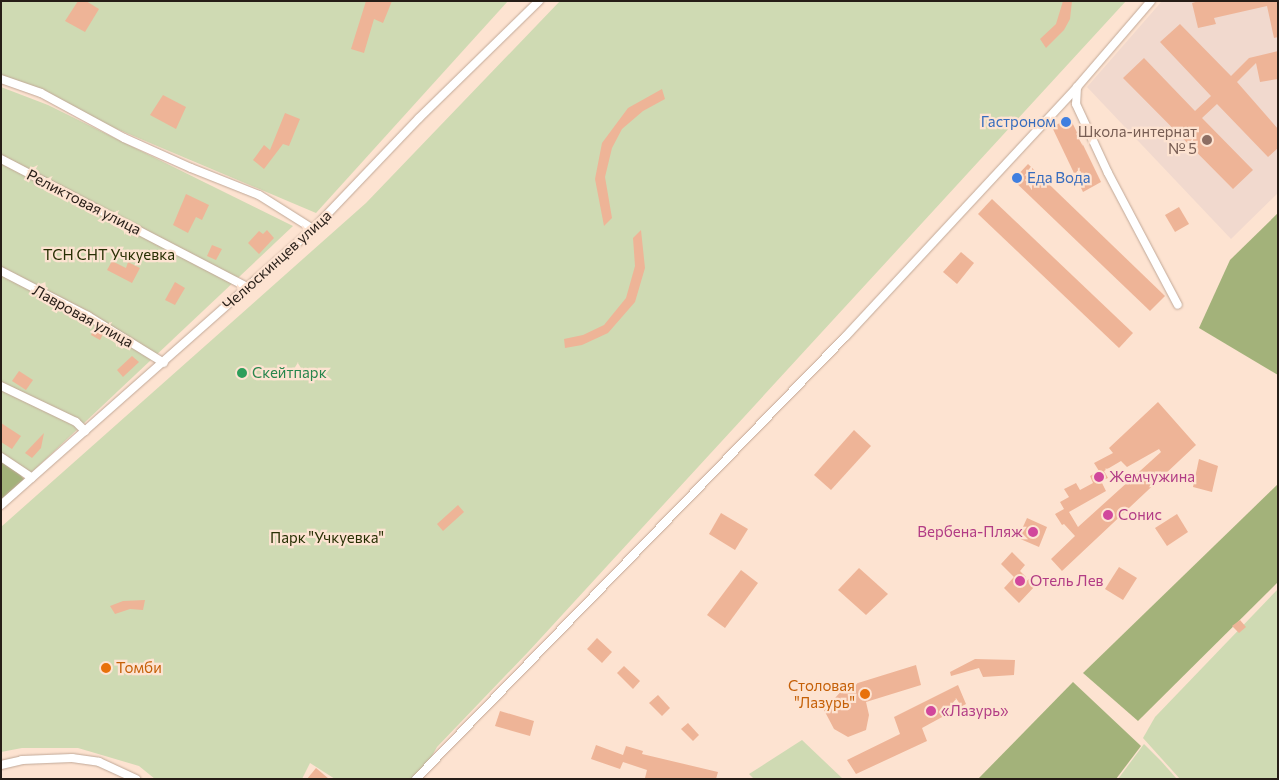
<!DOCTYPE html>
<meta charset="utf-8">
<style>
body{margin:0}
#map{position:relative;width:1279px;height:780px;overflow:hidden;background:#fde3d1;font-family:Commissioner,sans-serif}
div>[style]{position:absolute}
[style*='--x']{left:calc(var(--x)*1px);top:calc(var(--y)*1px);width:calc(var(--w)*1px);rotate:calc(var(--a)*1deg)}
.education>*{inset:0;background:#f1d9ce}
.green>*{inset:0;background:#cfdab3}
.forest>*{inset:0;background:#a3b27a}
.building>*{inset:0;background:#eeb497}
.roads{filter:drop-shadow(0 0 1px #c1a897) drop-shadow(0 0 1px #c1a897)}
.minor>*{height:8px;margin:-4px;padding:0 4px;transform-origin:4px;border-radius:4px;background:#fff}
.dots>*{width:14px;height:14px;translate:-50% -50%;box-sizing:border-box;border:2px solid #fde3d1;border-radius:50%}
span{translate:-50% -50%;white-space:nowrap;text-align:center;line-height:1.15;-webkit-text-stroke:4.5px #fde3d1;paint-order:stroke}
.shop-label{font-size:15px;color:#366cbe}
.right{translate:-100% -50%;text-align:right}
.left{translate:0 -50%;text-align:left}
.education-label{font-size:15px;color:#785e54}
.street-label{font-size:15px;color:#261d17}
.park-label{font-size:15px;color:#283004}
.leisure-label{font-size:15px;color:#27864d}
.hotel-label{font-size:15px;color:#b23c85}
.food-label{font-size:15px;color:#c56008}
.frame{position:absolute;inset:0;border:2px solid #261d17;pointer-events:none}
</style>
<div id="map">
<div class="education">
<div style="clip-path:polygon(1162px 1px,1278px 1px,1278px 193px,1231px 239px,1087px 87px)"></div>
</div>
<div class="green">
<div style="clip-path:polygon(1px 1px,508px 1px,316px 213px,1px 80px)"></div>
<div style="clip-path:polygon(560px 1px,1126px 1px,529px 651px,437px 747px,419px 779px,335px 779px,310px 763px,302px 779px,155px 779px,139px 766px,78px 748px,22px 748px,1px 752px,1px 527px,366px 203px)"></div>
<div style="clip-path:polygon(1px 87px,48px 105px,293px 226px,31px 473px,1px 455px)"></div>
<div style="clip-path:polygon(1278px 589px,1278px 779px,1180px 779px,1143px 738px,1155px 717px)"></div>
<div style="clip-path:polygon(802px 740px,843px 779px,754px 779px,749px 774px)"></div>
<div style="clip-path:polygon(1144px 744px,1161px 761px,1177px 779px,1118px 779px)"></div>
</div>
<div class="forest">
<div style="clip-path:polygon(1278px 213px,1278px 375px,1199px 328px,1230px 260px)"></div>
<div style="clip-path:polygon(1px 460px,11px 465px,25px 480px,1px 500px)"></div>
<div style="clip-path:polygon(1278px 484px,1278px 582px,1138px 721px,1083px 673px)"></div>
<div style="clip-path:polygon(1073px 682px,1141px 746px,1116px 779px,978px 779px)"></div>
</div>
<div class="building">
<div style="clip-path:polygon(78px 1px,86px 1px,99px 9px,85px 32px,65px 21px)"></div>
<div style="clip-path:polygon(366px 1px,392px 1px,383px 23px,374px 19px,364px 53px,351px 49px)"></div>
<div style="clip-path:polygon(1063px 1px,1072px 1px,1070px 19px,1064px 30px,1046px 48px,1040px 39px,1056px 24px)"></div>
<div style="clip-path:polygon(1199px 1px,1278px 1px,1278px 37px,1274px 38px,1267px 6px,1214px 18px,1216px 24px,1198px 28px,1192px 3px)"></div>
<div style="clip-path:polygon(1180px 24px,1231px 76px,1249px 58px,1278px 51px,1278px 79px,1260px 82px,1256px 63px,1237px 82px,1278px 129px,1278px 148px,1268px 157px,1217px 104px,1202px 118px,1253px 170px,1233px 189px,1123px 78px,1144px 58px,1195px 111px,1211px 96px,1160px 42px)"></div>
<div style="clip-path:polygon(662px 89px,665px 99px,643px 111px,622px 129px,612px 148px,605px 177px,612px 218px,604px 226px,595px 179px,602px 143px,628px 108px)"></div>
<div style="clip-path:polygon(163px 95px,186px 107px,176px 129px,150px 115px)"></div>
<div style="clip-path:polygon(285px 113px,300px 119px,289px 146px,283px 144px,264px 169px,253px 160px,264px 145px,270px 150px)"></div>
<div style="clip-path:polygon(1070px 118px,1101px 182px,1083px 192px,1052px 127px)"></div>
<div style="clip-path:polygon(1028px 164px,1165px 296px,1150px 311px,1013px 180px)"></div>
<div style="clip-path:polygon(186px 194px,209px 205px,202px 220px,196px 217px,188px 233px,173px 225px)"></div>
<div style="clip-path:polygon(992px 199px,1133px 333px,1119px 348px,978px 214px)"></div>
<div style="clip-path:polygon(1179px 207px,1189px 224px,1175px 232px,1165px 215px)"></div>
<div style="clip-path:polygon(267px 230px,274px 238px,259px 254px,248px 243px,259px 231px,263px 234px)"></div>
<div style="clip-path:polygon(641px 230px,645px 268px,635px 302px,608px 333px,582px 345px,565px 348px,564px 339px,583px 335px,604px 325px,626px 298px,635px 266px,633px 238px)"></div>
<div style="clip-path:polygon(212px 245px,222px 249px,216px 260px,207px 256px)"></div>
<div style="clip-path:polygon(961px 252px,974px 263px,957px 284px,943px 272px)"></div>
<div style="clip-path:polygon(112px 261px,126px 268px,128px 262px,140px 268px,132px 283px,107px 270px)"></div>
<div style="clip-path:polygon(175px 282px,185px 288px,175px 305px,165px 300px)"></div>
<div style="clip-path:polygon(95px 327px,104px 332px,100px 340px,91px 335px)"></div>
<div style="clip-path:polygon(132px 356px,139px 362px,123px 377px,117px 370px)"></div>
<div style="clip-path:polygon(19px 371px,33px 380px,26px 390px,12px 381px)"></div>
<div style="clip-path:polygon(evenodd,1158px 402px,1196px 445px,1062px 571px,1051px 559px,1075px 536px,1064px 524px,1062px 525px,1055px 514px,1064px 509px,1060px 502px,1069px 497px,1064px 489px,1076px 483px,1080px 490px,1093px 483px,1090px 476px,1099px 471px,1094px 463px,1113px 453px,1109px 448px,1158px 402px,1159px 449px,1161px 452px,1078px 527px,1069px 512px,1106px 491px,1101px 481px,1108px 478px,1104px 471px,1121px 461px,1127px 467px,1159px 449px)"></div>
<div style="clip-path:polygon(1px 423px,21px 436px,12px 449px,1px 442px)"></div>
<div style="clip-path:polygon(854px 430px,871px 446px,831px 490px,814px 475px)"></div>
<div style="clip-path:polygon(44px 433px,41px 448px,32px 458px,25px 453px)"></div>
<div style="clip-path:polygon(1199px 459px,1218px 466px,1212px 492px,1193px 487px)"></div>
<div style="clip-path:polygon(458px 505px,464px 512px,443px 531px,437px 524px)"></div>
<div style="clip-path:polygon(721px 513px,748px 529px,735px 550px,709px 534px)"></div>
<div style="clip-path:polygon(1177px 514px,1188px 532px,1167px 546px,1155px 528px)"></div>
<div style="clip-path:polygon(1027px 518px,1047px 527px,1039px 547px,1018px 538px)"></div>
<div style="clip-path:polygon(1012px 552px,1025px 565px,1020px 571px,1026px 577px,1023px 584px,1029px 579px,1035px 586px,1019px 603px,1004px 588px,1014px 577px,1001px 564px)"></div>
<div style="clip-path:polygon(1119px 567px,1137px 578px,1123px 600px,1105px 589px)"></div>
<div style="clip-path:polygon(859px 568px,888px 594px,866px 615px,838px 590px)"></div>
<div style="clip-path:polygon(741px 570px,758px 583px,725px 628px,707px 615px)"></div>
<div style="clip-path:polygon(145px 600px,143px 610px,130px 609px,115px 614px,110px 606px,123px 601px)"></div>
<div style="clip-path:polygon(1240px 620px,1246px 627px,1239px 633px,1232px 626px)"></div>
<div style="clip-path:polygon(597px 638px,612px 652px,602px 663px,587px 649px)"></div>
<div style="clip-path:polygon(975px 659px,1015px 660px,1014px 675px,983px 677px,979px 668px,951px 676px,950px 672px)"></div>
<div style="clip-path:polygon(916px 665px,921px 685px,866px 702px,869px 715px,866px 730px,848px 737px,834px 729px,824px 710px,845px 687px)"></div>
<div style="clip-path:polygon(624px 666px,640px 681px,633px 689px,617px 673px)"></div>
<div style="clip-path:polygon(958px 685px,966px 704px,922px 728px,927px 741px,856px 774px,847px 760px,900px 734px,894px 717px)"></div>
<div style="clip-path:polygon(658px 695px,670px 708px,662px 716px,649px 703px)"></div>
<div style="clip-path:polygon(500px 711px,534px 721px,530px 736px,495px 726px)"></div>
<div style="clip-path:polygon(688px 723px,699px 735px,693px 741px,681px 729px)"></div>
<div style="clip-path:polygon(596px 745px,623px 755px,626px 746px,643px 751px,642px 754px,718px 772px,716px 779px,649px 779px,645px 778px,647px 770px,623px 762px,620px 769px,591px 759px)"></div>
<div style="clip-path:polygon(316px 768px,329px 779px,307px 779px)"></div>
</div>
<div class="roads">
<div class="minor">
<div style="--x:1;--y:79;--w:42;--a:19.3"></div>
<div style="--x:41;--y:93;--w:94;--a:28.5"></div>
<div style="--x:124;--y:138;--w:73;--a:24.1"></div>
<div style="--x:191;--y:168;--w:73;--a:21.7"></div>
<div style="--x:259;--y:195;--w:64;--a:32.2"></div>
<div style="--x:1077;--y:87;--w:17;--a:93"></div>
<div style="--x:1076;--y:104;--w:76;--a:65.1"></div>
<div style="--x:1108;--y:173;--w:149;--a:62.1"></div>
<div style="--x:1;--y:159;--w:277;--a:27.5"></div>
<div style="--x:1;--y:271;--w:98;--a:27.3"></div>
<div style="--x:88;--y:316;--w:89;--a:31.7"></div>
<div style="--x:1;--y:386;--w:83;--a:25.6"></div>
<div style="--x:76;--y:422;--w:13;--a:45"></div>
<div style="--x:1;--y:457;--w:37;--a:34"></div>
<div style="--x:1;--y:505;--w:417;--a:-41.5"></div>
<div style="--x:313;--y:229;--w:153;--a:-46.3"></div>
<div style="--x:419;--y:118;--w:168;--a:-44.3"></div>
<div style="--x:1;--y:765;--w:22;--a:-13"></div>
<div style="--x:22;--y:760;--w:50;--a:-2.3"></div>
<div style="--x:72;--y:758;--w:27;--a:8"></div>
<div style="--x:99;--y:762;--w:41;--a:24.7"></div>
<div style="--x:416;--y:779;--w:617;--a:-45.85"></div>
<div style="--x:846;--y:336;--w:340;--a:-47.1"></div>
<div style="--x:1077;--y:87;--w:113;--a:-49.3"></div>
</div>
</div>
<div class="dots">
<div style="left:1066px;top:122px;background:#3f7fe0"></div>
<div style="left:1207px;top:140px;background:#8d6e63"></div>
<div style="left:1017px;top:178px;background:#3f7fe0"></div>
<div style="left:242px;top:373px;background:#2e9e5b"></div>
<div style="left:1099px;top:477px;background:#d1479c"></div>
<div style="left:1108px;top:515px;background:#d1479c"></div>
<div style="left:1033px;top:532px;background:#d1479c"></div>
<div style="left:1020px;top:581px;background:#d1479c"></div>
<div style="left:106px;top:668px;background:#e8710a"></div>
<div style="left:865px;top:694px;background:#e8710a"></div>
<div style="left:931px;top:711px;background:#d1479c"></div>
</div>
<div class="shop-label">
<span class="right" style="left:1056px;top:122px">Гастроном</span>
<span class="left" style="left:1027px;top:178px">Еда Вода</span>
</div>
<div class="education-label">
<span class="right" style="left:1197px;top:140px">Школа-интернат<br>№ 5</span>
</div>
<div class="street-label">
<span style="left:84px;top:202px;rotate:27deg">Реликтовая улица</span>
<span style="left:277px;top:260px;rotate:-42deg">Челюскинцев улица</span>
<span style="left:83px;top:316px;rotate:29deg">Лавровая улица</span>
</div>
<div class="park-label">
<span style="left:109px;top:255px">ТСН СНТ Учкуевка</span>
<span style="left:327px;top:538px">Парк "Учкуевка"</span>
</div>
<div class="leisure-label">
<span class="left" style="left:252px;top:373px">Скейтпарк</span>
</div>
<div class="hotel-label">
<span class="left" style="left:1109px;top:477px">Жемчужина</span>
<span class="left" style="left:1118px;top:515px">Сонис</span>
<span class="right" style="left:1023px;top:532px">Вербена-Пляж</span>
<span class="left" style="left:1030px;top:581px">Отель Лев</span>
<span class="left" style="left:941px;top:711px">«Лазурь»</span>
</div>
<div class="food-label">
<span class="left" style="left:116px;top:668px">Томби</span>
<span class="right" style="left:855px;top:694px">Столовая<br>"Лазурь"</span>
</div>
<div class="frame"></div>
</div>
